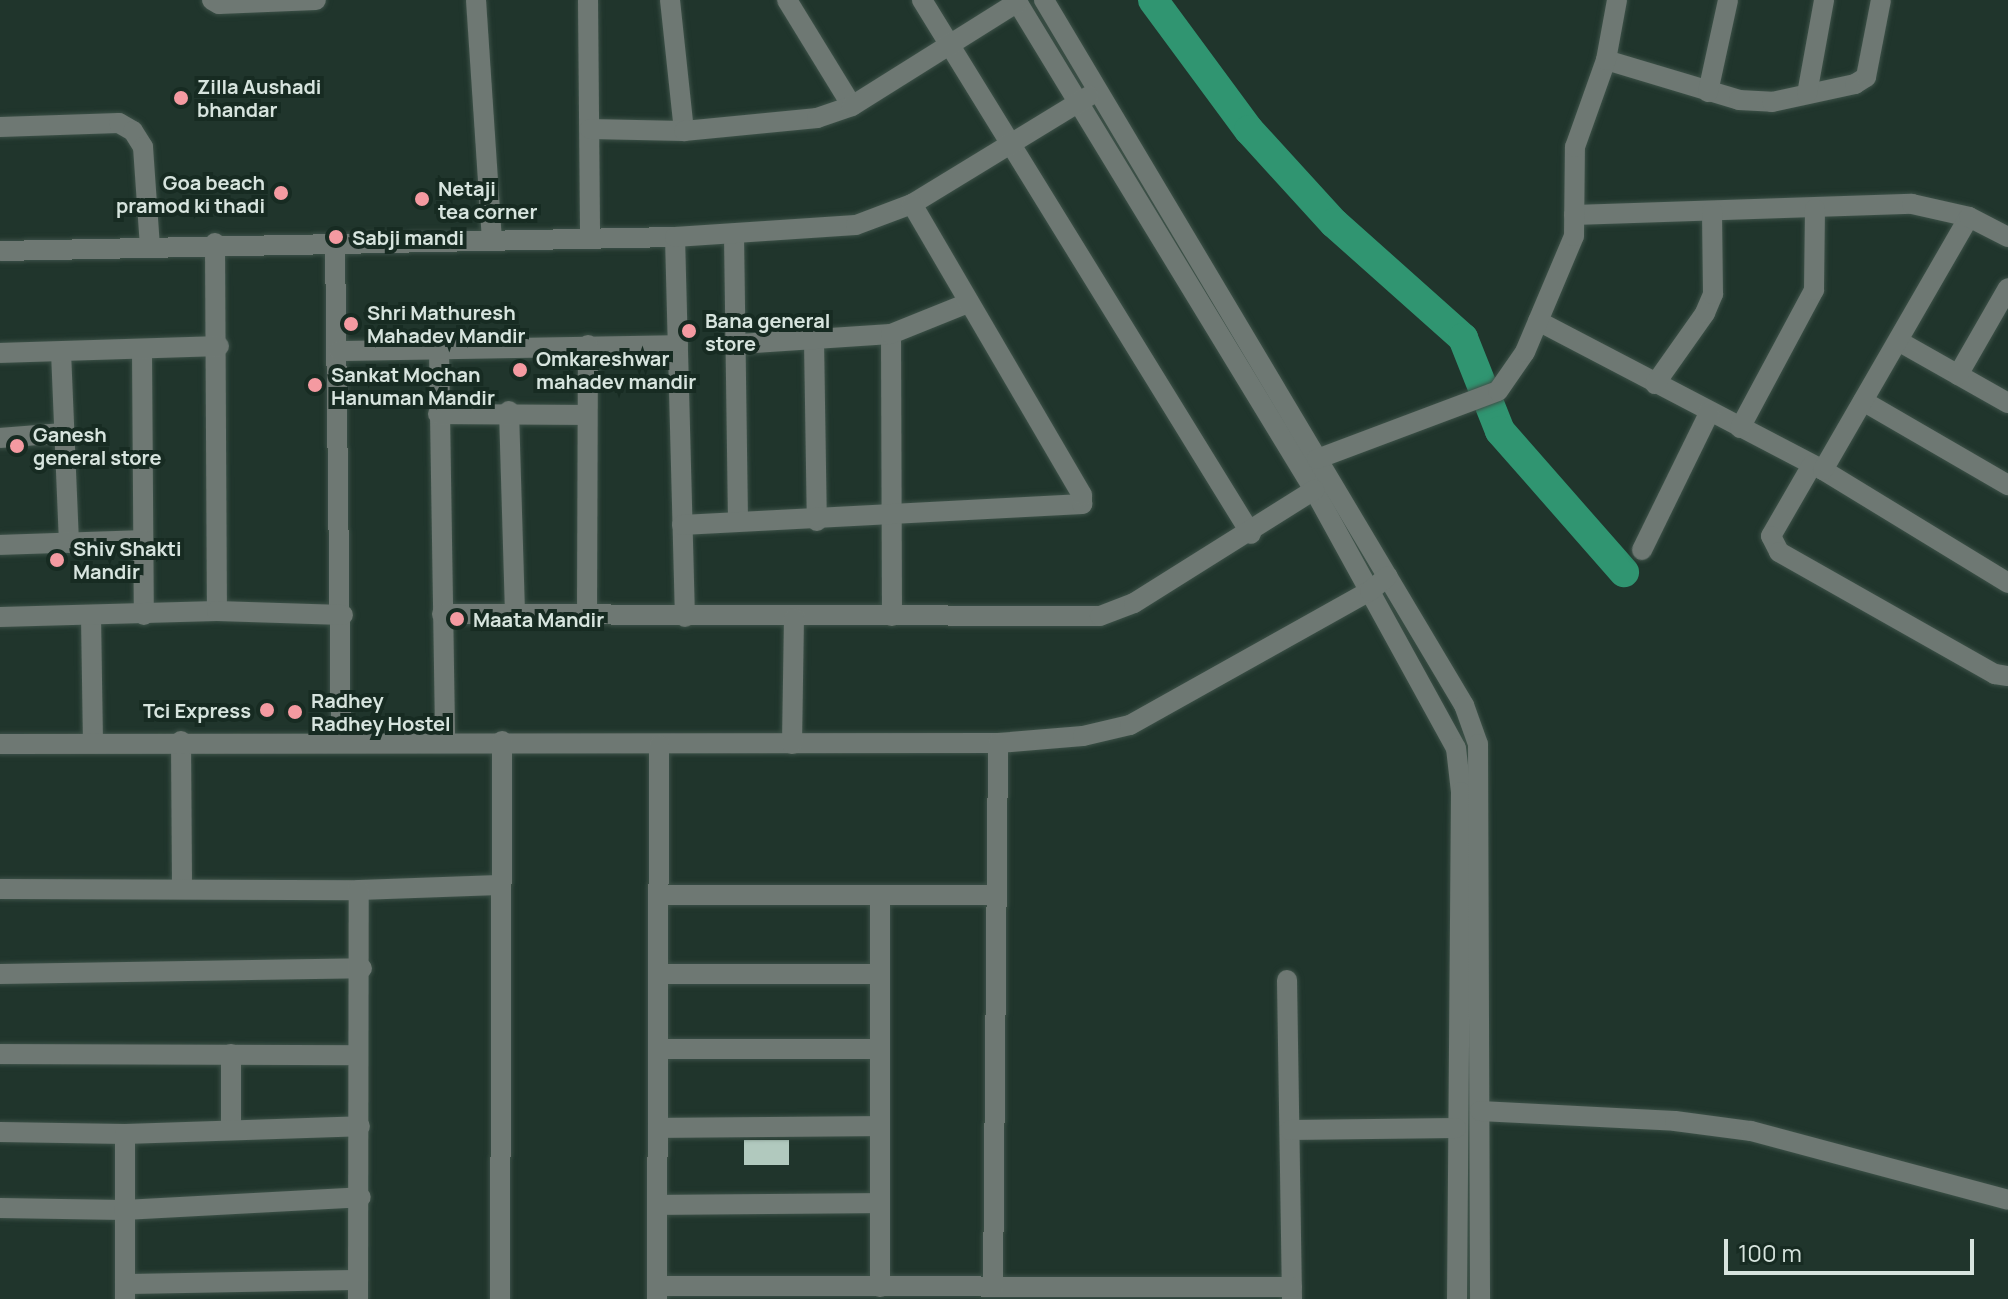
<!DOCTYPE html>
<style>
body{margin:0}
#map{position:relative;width:2008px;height:1299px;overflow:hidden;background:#20352c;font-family:Manrope,sans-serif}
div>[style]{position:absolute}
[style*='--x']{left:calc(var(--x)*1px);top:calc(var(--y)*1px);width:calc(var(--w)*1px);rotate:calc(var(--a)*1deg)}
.river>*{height:30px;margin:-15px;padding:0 15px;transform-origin:15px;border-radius:15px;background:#309571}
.building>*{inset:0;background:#b1c9be}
.roads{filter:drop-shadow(0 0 2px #3d5148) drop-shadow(0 0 2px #3d5148)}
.minor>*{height:20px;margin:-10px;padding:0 10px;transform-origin:10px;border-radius:10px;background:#6e7873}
.dots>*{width:22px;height:22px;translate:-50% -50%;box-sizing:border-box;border:4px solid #172b22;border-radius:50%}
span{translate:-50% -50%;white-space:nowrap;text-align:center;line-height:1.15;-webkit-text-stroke:8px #172b22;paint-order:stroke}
.poi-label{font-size:20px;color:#d7e4de;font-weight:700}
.left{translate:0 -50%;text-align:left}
.right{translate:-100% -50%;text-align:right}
.scale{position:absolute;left:1724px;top:1239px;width:250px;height:36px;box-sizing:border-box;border:4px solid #d7e4de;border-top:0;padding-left:10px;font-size:24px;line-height:28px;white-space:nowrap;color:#d7e4de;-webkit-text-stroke:6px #172b22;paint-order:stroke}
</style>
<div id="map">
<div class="river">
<div style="--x:1153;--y:0;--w:162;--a:53.6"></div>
<div style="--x:1249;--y:130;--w:126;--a:47.6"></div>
<div style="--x:1334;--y:223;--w:173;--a:41.7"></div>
<div style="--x:1463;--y:338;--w:100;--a:68.3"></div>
<div style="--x:1500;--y:431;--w:188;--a:48.7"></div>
</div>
<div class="building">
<div style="clip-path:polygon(744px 1140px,789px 1140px,789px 1165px,744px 1165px)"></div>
</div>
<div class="roads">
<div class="minor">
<div style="--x:212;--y:0;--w:8;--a:30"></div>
<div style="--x:219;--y:4;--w:97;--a:-2.4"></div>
<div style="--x:476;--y:0;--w:239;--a:86.2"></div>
<div style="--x:588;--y:0;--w:236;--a:89.5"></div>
<div style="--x:670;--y:0;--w:132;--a:83.9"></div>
<div style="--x:787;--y:0;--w:124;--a:58.5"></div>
<div style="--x:922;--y:0;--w:627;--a:58.36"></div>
<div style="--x:1016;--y:0;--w:574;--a:58.69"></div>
<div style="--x:1314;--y:490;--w:294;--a:61.2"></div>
<div style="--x:1456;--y:748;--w:44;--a:83.5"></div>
<div style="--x:1461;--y:792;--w:507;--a:90.45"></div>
<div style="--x:1044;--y:0;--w:821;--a:59.22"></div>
<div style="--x:1464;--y:705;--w:41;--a:70.3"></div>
<div style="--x:1478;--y:744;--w:555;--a:89.79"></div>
<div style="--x:1606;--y:60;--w:139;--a:16.7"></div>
<div style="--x:1739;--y:100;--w:33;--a:3"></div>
<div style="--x:1772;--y:102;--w:85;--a:-12.2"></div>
<div style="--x:1855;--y:84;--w:13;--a:-32"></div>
<div style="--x:1866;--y:77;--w:78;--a:-79"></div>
<div style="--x:1708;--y:92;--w:94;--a:-77.7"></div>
<div style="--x:1807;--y:94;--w:96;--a:-79.7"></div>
<div style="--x:0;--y:127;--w:119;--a:-1.9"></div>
<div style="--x:119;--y:123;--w:16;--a:30"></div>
<div style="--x:133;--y:131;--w:19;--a:58"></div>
<div style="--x:143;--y:147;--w:100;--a:86"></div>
<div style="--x:590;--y:129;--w:94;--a:1.2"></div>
<div style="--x:684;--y:131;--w:134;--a:-5.6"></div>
<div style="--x:817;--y:118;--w:37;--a:-19"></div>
<div style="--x:852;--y:106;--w:196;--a:-32.1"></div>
<div style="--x:1574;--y:215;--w:338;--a:-1.9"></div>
<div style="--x:1912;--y:204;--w:58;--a:12.8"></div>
<div style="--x:734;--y:235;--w:286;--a:89.2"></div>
<div style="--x:675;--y:237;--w:380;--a:88.5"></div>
<div style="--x:335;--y:242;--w:498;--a:89.3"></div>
<div style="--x:215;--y:243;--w:368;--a:89.7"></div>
<div style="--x:0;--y:251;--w:675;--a:-1.19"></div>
<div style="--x:675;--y:237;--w:181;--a:-3.8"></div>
<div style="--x:856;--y:225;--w:60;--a:-20.6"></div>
<div style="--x:912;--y:204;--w:207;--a:-31.4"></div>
<div style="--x:1538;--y:321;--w:322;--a:27.6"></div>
<div style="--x:1823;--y:470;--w:217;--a:31.4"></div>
<div style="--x:891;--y:334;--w:282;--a:89.8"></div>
<div style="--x:814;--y:340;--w:181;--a:89.1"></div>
<div style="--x:1900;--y:342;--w:124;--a:29.5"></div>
<div style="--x:739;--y:344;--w:152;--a:-3.8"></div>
<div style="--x:891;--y:334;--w:83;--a:-21.9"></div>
<div style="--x:439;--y:349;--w:391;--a:89.1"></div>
<div style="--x:142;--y:351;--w:264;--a:89.6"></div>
<div style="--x:339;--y:351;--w:339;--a:-1"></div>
<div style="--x:61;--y:352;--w:191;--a:87.6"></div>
<div style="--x:0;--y:353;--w:219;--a:-1.8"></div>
<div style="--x:1958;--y:375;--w:100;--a:-60.1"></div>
<div style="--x:1655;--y:384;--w:87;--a:-54.8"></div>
<div style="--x:1705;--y:313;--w:21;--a:-67"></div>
<div style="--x:1713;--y:294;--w:83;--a:-90.7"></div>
<div style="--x:1863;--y:401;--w:168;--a:30.1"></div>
<div style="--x:509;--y:411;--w:202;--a:88.3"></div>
<div style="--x:438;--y:414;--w:147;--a:0.4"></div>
<div style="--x:1740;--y:428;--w:157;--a:-61.8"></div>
<div style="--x:1814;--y:290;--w:81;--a:-89.3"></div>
<div style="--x:0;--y:438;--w:63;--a:-4.5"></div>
<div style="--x:1317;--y:459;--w:193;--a:-20.6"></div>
<div style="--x:1498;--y:391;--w:47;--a:-55.3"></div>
<div style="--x:1525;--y:352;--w:126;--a:-67.1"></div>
<div style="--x:1574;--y:236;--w:89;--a:-89.4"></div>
<div style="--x:1575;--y:147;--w:92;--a:-70.4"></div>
<div style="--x:1606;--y:60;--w:61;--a:-79.6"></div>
<div style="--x:1812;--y:465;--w:82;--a:120"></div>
<div style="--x:1771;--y:536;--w:18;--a:63"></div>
<div style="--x:1779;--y:552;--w:248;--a:29.5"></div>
<div style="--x:1995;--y:674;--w:13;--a:9"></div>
<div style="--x:1823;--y:470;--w:292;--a:-60"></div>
<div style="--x:1969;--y:217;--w:44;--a:27.1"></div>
<div style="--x:682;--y:525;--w:401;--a:-3"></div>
<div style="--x:1082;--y:504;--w:9;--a:-90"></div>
<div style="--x:1082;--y:495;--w:337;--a:-120.3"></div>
<div style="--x:0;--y:545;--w:143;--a:-2"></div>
<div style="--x:1642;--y:550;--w:153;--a:-63.9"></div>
<div style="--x:442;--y:614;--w:658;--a:0.17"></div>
<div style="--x:1100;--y:616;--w:36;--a:-21"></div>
<div style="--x:1134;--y:603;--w:213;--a:-32.1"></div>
<div style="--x:587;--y:615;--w:270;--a:-89.8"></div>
<div style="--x:91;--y:616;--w:127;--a:89.1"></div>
<div style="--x:0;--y:617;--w:217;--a:-1.6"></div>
<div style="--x:217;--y:611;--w:126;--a:1.8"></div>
<div style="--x:181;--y:741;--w:146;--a:89.6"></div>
<div style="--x:0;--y:744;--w:998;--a:-0.06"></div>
<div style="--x:998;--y:743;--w:85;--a:-4.7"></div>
<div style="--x:1083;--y:736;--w:48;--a:-13.2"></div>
<div style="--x:1130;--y:725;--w:275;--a:-29.2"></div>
<div style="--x:1370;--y:591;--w:23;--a:-40"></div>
<div style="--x:792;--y:744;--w:126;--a:-89.1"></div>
<div style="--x:0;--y:889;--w:359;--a:0.2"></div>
<div style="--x:359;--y:890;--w:140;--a:-2"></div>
<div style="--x:659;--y:895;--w:338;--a:0"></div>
<div style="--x:0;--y:974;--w:362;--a:-0.9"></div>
<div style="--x:658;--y:974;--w:222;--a:0"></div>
<div style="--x:1287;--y:980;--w:319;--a:89.1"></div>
<div style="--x:658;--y:1049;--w:221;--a:0"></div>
<div style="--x:0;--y:1054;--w:358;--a:0.2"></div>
<div style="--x:231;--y:1054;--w:76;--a:90"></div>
<div style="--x:1480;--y:1111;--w:195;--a:2.9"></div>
<div style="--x:1675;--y:1121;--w:77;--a:7.5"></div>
<div style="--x:1751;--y:1131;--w:266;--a:15"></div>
<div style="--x:658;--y:1128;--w:221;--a:-0.5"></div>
<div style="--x:1290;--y:1130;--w:166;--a:-0.7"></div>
<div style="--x:0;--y:1132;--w:125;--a:0.9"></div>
<div style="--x:125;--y:1134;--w:235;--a:-1.9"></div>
<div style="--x:658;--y:1205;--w:221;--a:-0.5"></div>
<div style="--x:0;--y:1208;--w:124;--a:0.9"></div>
<div style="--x:124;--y:1210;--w:237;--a:-3.1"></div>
<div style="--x:125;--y:1284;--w:233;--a:-1"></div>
<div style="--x:657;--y:1286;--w:635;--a:0.09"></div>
<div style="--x:880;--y:1287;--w:392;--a:-90"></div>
<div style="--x:993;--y:1287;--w:544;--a:-89.47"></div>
<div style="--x:125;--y:1299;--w:165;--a:-90"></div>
<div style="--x:358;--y:1299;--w:409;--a:-89.9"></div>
<div style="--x:500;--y:1299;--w:558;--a:-89.79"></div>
<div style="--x:657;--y:1299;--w:554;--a:-89.79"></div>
</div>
</div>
<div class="dots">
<div style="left:181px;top:98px;background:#f49aa1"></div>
<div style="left:281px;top:193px;background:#f49aa1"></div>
<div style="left:422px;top:199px;background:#f49aa1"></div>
<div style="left:336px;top:237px;background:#f49aa1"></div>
<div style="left:351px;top:324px;background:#f49aa1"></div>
<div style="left:689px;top:331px;background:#f49aa1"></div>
<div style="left:520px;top:370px;background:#f49aa1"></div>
<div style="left:315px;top:385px;background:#f49aa1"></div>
<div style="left:17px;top:446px;background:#f49aa1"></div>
<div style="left:57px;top:560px;background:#f49aa1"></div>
<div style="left:457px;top:619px;background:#f49aa1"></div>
<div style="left:267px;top:710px;background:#f49aa1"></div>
<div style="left:295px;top:712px;background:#f49aa1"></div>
</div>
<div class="poi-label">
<span class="left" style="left:197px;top:98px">Zilla Aushadi<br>bhandar</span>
<span class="right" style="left:265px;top:194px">Goa beach<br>pramod ki thadi</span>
<span class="left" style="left:438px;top:200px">Netaji<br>tea corner</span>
<span class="left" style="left:352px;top:237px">Sabji mandi</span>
<span class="left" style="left:367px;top:324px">Shri Mathuresh<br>Mahadev Mandir</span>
<span class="left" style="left:705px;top:332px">Bana general<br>store</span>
<span class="left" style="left:536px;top:370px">Omkareshwar<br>mahadev mandir</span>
<span class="left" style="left:331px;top:386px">Sankat Mochan<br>Hanuman Mandir</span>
<span class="left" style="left:33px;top:446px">Ganesh<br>general store</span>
<span class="left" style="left:73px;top:560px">Shiv Shakti<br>Mandir</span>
<span class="left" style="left:473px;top:619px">Maata Mandir</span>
<span class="left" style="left:311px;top:712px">Radhey<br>Radhey Hostel</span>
<span class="right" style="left:251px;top:710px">Tci Express</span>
</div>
<div class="scale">100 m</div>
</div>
